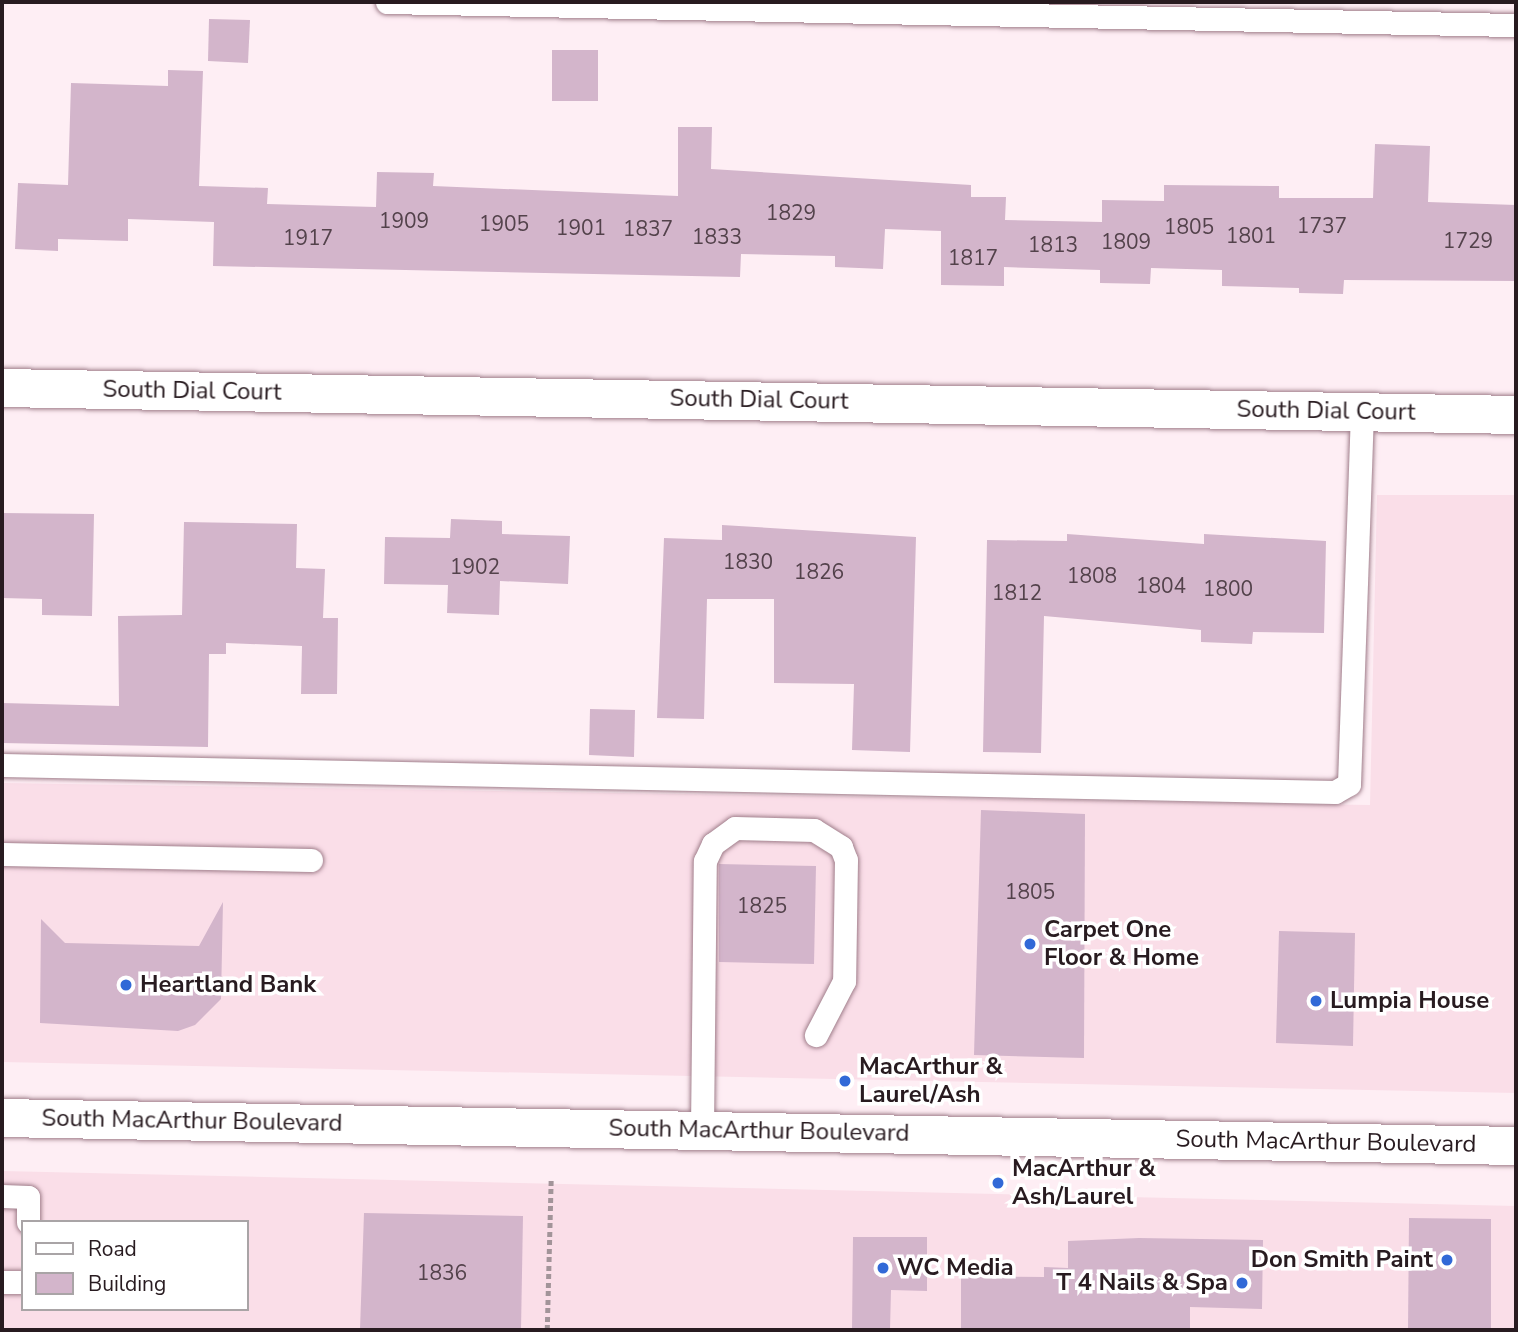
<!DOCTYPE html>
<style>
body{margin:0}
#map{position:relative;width:1518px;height:1332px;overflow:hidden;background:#feeef4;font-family:"Nunito Sans",sans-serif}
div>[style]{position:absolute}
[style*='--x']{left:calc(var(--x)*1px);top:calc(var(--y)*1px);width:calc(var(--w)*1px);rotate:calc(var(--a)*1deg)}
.built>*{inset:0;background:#fadee8}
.building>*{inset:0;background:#d3b5cb}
.path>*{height:4.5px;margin-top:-2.25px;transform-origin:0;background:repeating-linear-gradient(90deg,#a29499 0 5px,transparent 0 8.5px)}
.roads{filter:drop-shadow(0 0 2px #a07e8b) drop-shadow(0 0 2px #a07e8b)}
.lane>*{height:23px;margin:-11.5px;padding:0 11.5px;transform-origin:11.5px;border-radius:11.5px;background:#fff}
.street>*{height:38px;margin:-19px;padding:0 19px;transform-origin:19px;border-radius:19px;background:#fff}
.secondary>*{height:38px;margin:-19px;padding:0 19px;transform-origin:19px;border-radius:19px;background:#fff}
.dots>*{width:19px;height:19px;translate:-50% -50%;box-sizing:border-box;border:4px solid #fff;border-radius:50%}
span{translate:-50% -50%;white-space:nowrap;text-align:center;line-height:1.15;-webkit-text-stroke:7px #fff;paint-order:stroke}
.number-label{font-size:21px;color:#53424b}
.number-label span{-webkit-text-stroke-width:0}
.street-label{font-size:24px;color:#281b20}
.poi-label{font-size:24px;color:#281b20;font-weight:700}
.left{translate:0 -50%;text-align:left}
.right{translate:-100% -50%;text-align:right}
.frame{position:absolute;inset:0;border:4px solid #281b20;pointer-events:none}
.legend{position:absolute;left:21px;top:1220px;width:228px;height:91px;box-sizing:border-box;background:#fff;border:2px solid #a9a4a6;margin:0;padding:9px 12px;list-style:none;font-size:21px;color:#281b20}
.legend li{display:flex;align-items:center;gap:14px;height:35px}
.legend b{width:35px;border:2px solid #a9a4a6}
</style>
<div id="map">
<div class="built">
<div style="clip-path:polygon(1377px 495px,1516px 495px,1516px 1093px,2px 1062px,2px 783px,1370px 805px)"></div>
<div style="clip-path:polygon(evenodd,2px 1171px,1516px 1206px,1516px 1330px,2px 1330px,2px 1171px,23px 1222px,247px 1222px,247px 1309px,23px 1309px,23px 1222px)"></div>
</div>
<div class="building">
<div style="clip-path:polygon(209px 19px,250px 20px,248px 63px,208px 61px)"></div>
<div style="clip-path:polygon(552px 50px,598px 50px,598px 101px,552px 101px)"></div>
<div style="clip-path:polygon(168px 70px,203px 71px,199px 186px,268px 188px,267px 204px,376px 207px,377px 172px,434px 173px,433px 186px,678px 196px,678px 127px,712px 127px,711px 169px,971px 185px,971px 197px,1006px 197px,1005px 220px,1102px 222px,1102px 200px,1164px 201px,1164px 185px,1279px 186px,1279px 198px,1373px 198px,1375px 144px,1430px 146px,1428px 202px,1516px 205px,1516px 281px,1344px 280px,1343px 294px,1299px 293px,1299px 288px,1222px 286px,1222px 270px,1151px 268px,1150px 284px,1100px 283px,1100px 270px,1004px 267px,1004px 286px,941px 285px,941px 231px,885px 229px,883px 269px,835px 267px,835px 256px,741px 254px,740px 277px,213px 266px,214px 222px,128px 219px,128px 241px,58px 239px,58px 251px,15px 249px,18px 183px,68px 185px,71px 83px,168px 86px)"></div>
<div style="clip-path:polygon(2px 513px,94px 514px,92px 616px,42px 615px,42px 599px,2px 598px)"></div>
<div style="clip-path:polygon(451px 519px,502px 521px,502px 534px,570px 536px,568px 584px,500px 581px,499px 615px,447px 613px,448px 585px,384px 584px,385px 537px,450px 538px)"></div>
<div style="clip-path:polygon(184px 522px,297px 524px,296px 568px,325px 569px,323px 618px,338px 618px,337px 694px,301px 694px,302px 646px,226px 643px,226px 654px,209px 654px,208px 747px,2px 743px,2px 703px,119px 706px,118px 616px,182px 615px)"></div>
<div style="clip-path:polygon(722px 525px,916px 537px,910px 752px,852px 750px,854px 684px,774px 683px,774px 599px,707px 599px,704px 719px,657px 718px,664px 538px,722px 540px)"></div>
<div style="clip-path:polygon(1067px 534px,1204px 544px,1204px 534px,1326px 541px,1324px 633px,1253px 632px,1252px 644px,1201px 642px,1201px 630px,1044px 616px,1041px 753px,983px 752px,987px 540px,1067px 541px)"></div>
<div style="clip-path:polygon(590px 709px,635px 710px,634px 757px,589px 755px)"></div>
<div style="clip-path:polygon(981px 810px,1085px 814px,1084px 1058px,974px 1055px)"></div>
<div style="clip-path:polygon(719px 864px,816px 866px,814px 964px,719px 962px)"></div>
<div style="clip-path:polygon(223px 902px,221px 999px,195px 1025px,178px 1031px,40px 1023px,41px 919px,65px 943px,199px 946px)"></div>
<div style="clip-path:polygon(1279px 931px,1355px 933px,1353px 1046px,1276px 1043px)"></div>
<div style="clip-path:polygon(364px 1213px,523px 1216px,521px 1330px,360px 1330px)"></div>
<div style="clip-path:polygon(1409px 1218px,1491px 1219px,1491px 1330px,1408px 1330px)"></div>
<div style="clip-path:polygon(853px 1237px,927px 1237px,927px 1291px,891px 1290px,890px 1330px,852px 1330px)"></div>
<div style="clip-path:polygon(1139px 1238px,1263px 1240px,1262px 1309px,1190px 1307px,1190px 1330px,961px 1330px,961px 1276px,1044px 1277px,1044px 1267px,1068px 1268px,1068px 1241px)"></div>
</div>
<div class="path">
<div style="--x:547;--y:1330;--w:152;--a:-88.5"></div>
</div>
<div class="roads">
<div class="lane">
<div style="--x:387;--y:2;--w:1129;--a:1.17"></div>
<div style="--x:2;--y:765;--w:1333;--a:1.16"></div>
<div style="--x:1335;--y:792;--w:16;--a:-30"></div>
<div style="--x:1349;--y:784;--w:372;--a:-88"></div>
<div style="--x:2;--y:854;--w:309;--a:1.1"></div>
<div style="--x:702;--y:1130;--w:269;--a:-89.4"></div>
<div style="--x:705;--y:861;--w:19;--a:-65"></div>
<div style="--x:713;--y:844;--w:27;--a:-36"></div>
<div style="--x:735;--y:828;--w:79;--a:1.5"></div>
<div style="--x:814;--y:830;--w:32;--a:32"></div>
<div style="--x:841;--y:847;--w:14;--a:69"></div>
<div style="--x:846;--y:860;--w:121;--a:90.9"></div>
<div style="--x:844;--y:981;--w:61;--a:117.4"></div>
<div style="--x:2;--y:1196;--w:26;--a:2"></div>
<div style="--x:28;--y:1197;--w:25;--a:90"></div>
<div style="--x:2;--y:1282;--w:21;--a:0"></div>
</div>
<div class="street">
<div style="--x:2;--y:388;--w:1514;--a:1.02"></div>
</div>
<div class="secondary">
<div style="--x:2;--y:1118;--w:1514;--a:1.06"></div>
</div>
</div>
<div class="dots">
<div style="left:1030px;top:944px;background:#3169d7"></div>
<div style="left:126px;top:985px;background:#3169d7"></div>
<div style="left:1316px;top:1001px;background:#3169d7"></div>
<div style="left:845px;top:1081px;background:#3169d7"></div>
<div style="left:998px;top:1183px;background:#3169d7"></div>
<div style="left:1447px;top:1260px;background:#3169d7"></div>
<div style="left:883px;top:1268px;background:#3169d7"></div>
<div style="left:1242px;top:1283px;background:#3169d7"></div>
</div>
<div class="number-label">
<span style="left:791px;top:213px">1829</span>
<span style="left:404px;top:221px">1909</span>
<span style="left:504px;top:224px">1905</span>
<span style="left:1322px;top:226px">1737</span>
<span style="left:1189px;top:227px">1805</span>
<span style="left:581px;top:228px">1901</span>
<span style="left:648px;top:229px">1837</span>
<span style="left:1251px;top:236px">1801</span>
<span style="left:717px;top:237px">1833</span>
<span style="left:308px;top:238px">1917</span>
<span style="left:1468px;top:241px">1729</span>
<span style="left:1126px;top:242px">1809</span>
<span style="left:1053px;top:245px">1813</span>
<span style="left:973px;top:258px">1817</span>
<span style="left:748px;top:562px">1830</span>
<span style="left:475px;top:567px">1902</span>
<span style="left:819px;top:572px">1826</span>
<span style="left:1092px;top:576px">1808</span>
<span style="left:1161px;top:586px">1804</span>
<span style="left:1228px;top:589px">1800</span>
<span style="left:1017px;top:593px">1812</span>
<span style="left:1030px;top:892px">1805</span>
<span style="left:762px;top:906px">1825</span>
<span style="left:442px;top:1273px">1836</span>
</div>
<div class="street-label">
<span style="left:192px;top:391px;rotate:1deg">South Dial Court</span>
<span style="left:759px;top:400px;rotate:1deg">South Dial Court</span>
<span style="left:1326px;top:411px;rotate:1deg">South Dial Court</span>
<span style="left:192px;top:1121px;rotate:1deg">South MacArthur Boulevard</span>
<span style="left:759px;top:1131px;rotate:1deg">South MacArthur Boulevard</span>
<span style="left:1326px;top:1142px;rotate:1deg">South MacArthur Boulevard</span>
</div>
<div class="poi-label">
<span class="left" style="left:1044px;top:944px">Carpet One<br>Floor &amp; Home</span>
<span class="left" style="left:140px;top:985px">Heartland Bank</span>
<span class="left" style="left:1330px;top:1001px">Lumpia House</span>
<span class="left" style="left:859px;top:1081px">MacArthur &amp;<br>Laurel/Ash</span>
<span class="left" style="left:1012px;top:1183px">MacArthur &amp;<br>Ash/Laurel</span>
<span class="right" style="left:1433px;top:1260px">Don Smith Paint</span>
<span class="left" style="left:897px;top:1268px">WC Media</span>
<span class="right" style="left:1228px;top:1283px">T 4 Nails &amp; Spa</span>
</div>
<div class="frame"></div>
<ul class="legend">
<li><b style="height:9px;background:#fff"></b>Road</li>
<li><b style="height:19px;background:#d3b5cb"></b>Building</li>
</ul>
</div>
